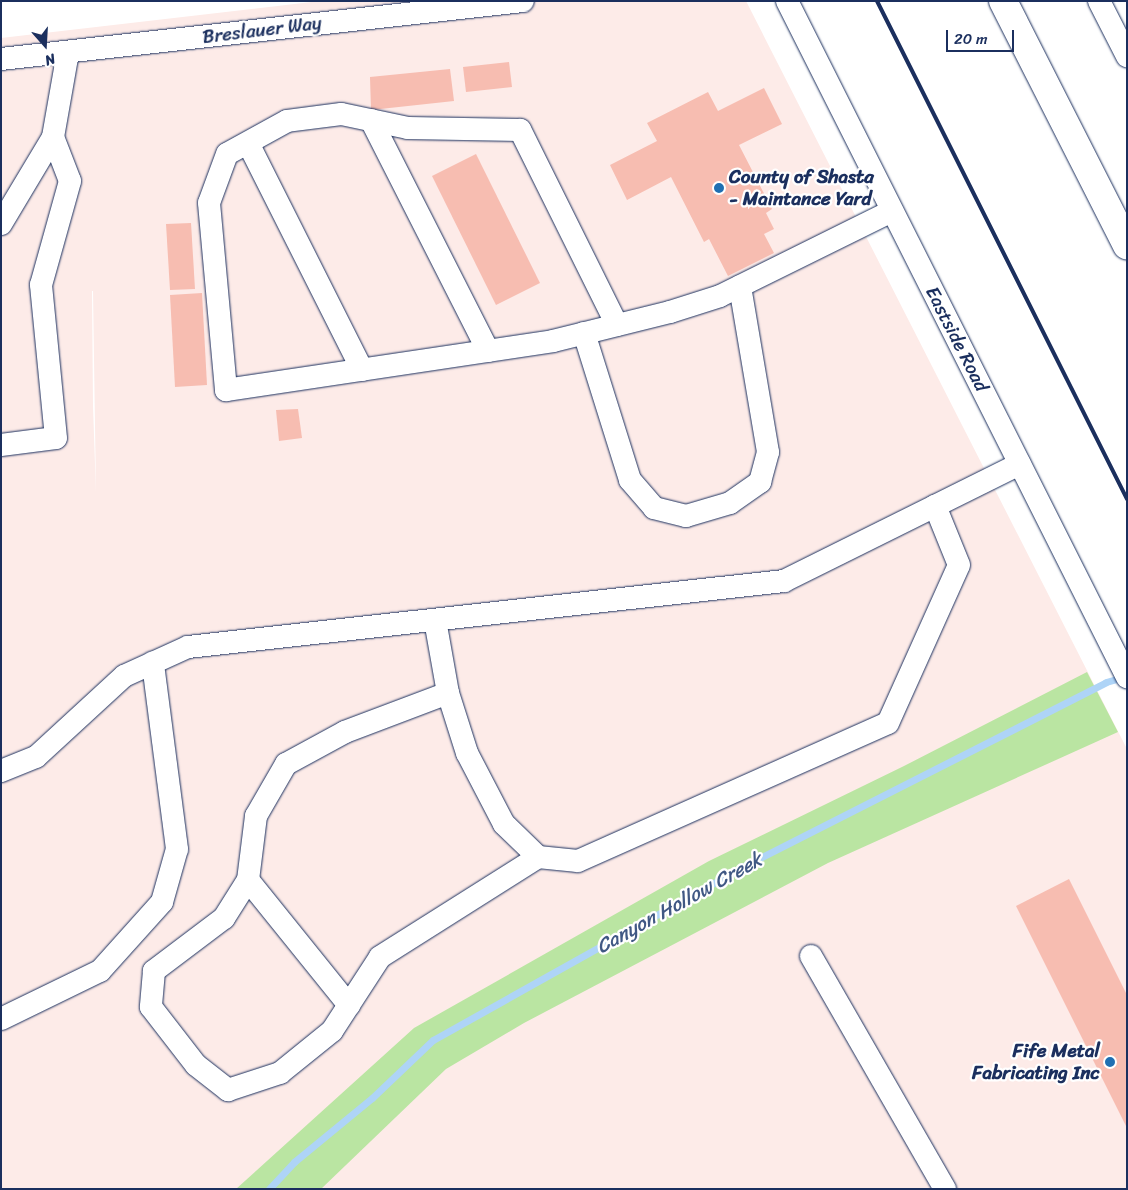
<!DOCTYPE html>
<style>
body{margin:0}
#map{position:relative;width:1128px;height:1190px;overflow:hidden;background:#fff;font-family:Sriracha,sans-serif}
div>[style]{position:absolute}
[style*='--x']{left:calc(var(--x)*1px);top:calc(var(--y)*1px);width:calc(var(--w)*1px);rotate:calc(var(--a)*1deg)}
.built>*{inset:0;background:#fdebe8}
.green>*{inset:0;background:#bae5a2}
.stream>*{height:7px;margin:-3.5px;padding:0 3.5px;transform-origin:3.5px;border-radius:3.5px;background:#aed4f7}
.building>*{inset:0;background:#f7bdb1}
.roads{filter:drop-shadow(0 0 1px #1b2f5e) drop-shadow(0 0 1px #1b2f5e)}
.minor>*{height:22px;margin:-11px;padding:0 11px;transform-origin:11px;border-radius:11px;background:#fff}
.major>*{height:28px;margin:-14px;padding:0 14px;transform-origin:14px;border-radius:14px;background:#fff}
.rail>*{height:4px;margin:-2px;padding:0 2px;transform-origin:2px;border-radius:2px;background:#1b2f5e}
.dots>*{width:14px;height:14px;translate:-50% -50%;box-sizing:border-box;border:2px solid #fff;border-radius:50%}
span{translate:-50% -50%;white-space:nowrap;text-align:center;line-height:1.15;-webkit-text-stroke:4.5px #fff;paint-order:stroke}
.street-label{font-size:19px;color:#1b2f5e}
.poi-label{font-size:19px;color:#1b2f5e;font-weight:700}
.left{translate:0 -50%;text-align:left}
.right{translate:-100% -50%;text-align:right}
.water-label{font-size:20px;color:#405884;font-style:italic}
.frame{position:absolute;inset:0;border:2px solid #1b2f5e;pointer-events:none}
.north{position:absolute;left:20px;top:20px;width:50px;height:50px;-webkit-text-stroke:4px #fff;paint-order:stroke;rotate:161deg;font-size:14px;font-weight:700;line-height:20px;text-align:center;color:#1b2f5e}
.north::after{content:'';display:block;margin:auto;width:18px;height:22px;background:#1b2f5e;clip-path:polygon(50% 0,100% 100%,50% 72%,0 100%)}
.scale{position:absolute;left:946px;top:30px;width:68px;height:22px;box-sizing:border-box;border:2px solid #1b2f5e;border-top:0;padding-left:6px;font-size:15px;line-height:18px;white-space:nowrap;color:#1b2f5e;-webkit-text-stroke:4px #fff;paint-order:stroke}
</style>
<div id="map">
<div class="built">
<div style="clip-path:polygon(evenodd,320px 1px,746px 1px,1127px 749px,1127px 1189px,1px 1189px,1px 38px,320px 1px,92px 291px,93px 291px,96px 493px,93px 406px,92px 291px)"></div>
</div>
<div class="green">
<div style="clip-path:polygon(1087px 672px,1118px 732px,828px 863px,524px 1023px,446px 1069px,321px 1189px,236px 1189px,414px 1028px,709px 861px,904px 766px)"></div>
</div>
<div class="stream">
<div style="--x:269;--y:1189;--w:37;--a:-47"></div>
<div style="--x:294;--y:1162;--w:101;--a:-39.4"></div>
<div style="--x:372;--y:1098;--w:84;--a:-43.6"></div>
<div style="--x:433;--y:1040;--w:354;--a:-29.2"></div>
<div style="--x:742;--y:867;--w:408;--a:-26.9"></div>
<div style="--x:1106;--y:682;--w:19;--a:-16"></div>
</div>
<div class="building">
<div style="clip-path:polygon(509px 62px,512px 87px,466px 92px,463px 67px)"></div>
<div style="clip-path:polygon(450px 69px,454px 101px,371px 110px,370px 77px)"></div>
<div style="clip-path:polygon(764px 88px,782px 124px,739px 145px,772px 209px,766px 213px,774px 229px,764px 234px,774px 253px,728px 276px,709px 239px,704px 242px,671px 177px,627px 200px,610px 165px,657px 141px,647px 123px,708px 92px,718px 111px)"></div>
<div style="clip-path:polygon(476px 154px,540px 283px,496px 305px,432px 176px)"></div>
<div style="clip-path:polygon(191px 223px,195px 289px,170px 290px,166px 224px)"></div>
<div style="clip-path:polygon(202px 293px,207px 385px,175px 387px,170px 295px)"></div>
<div style="clip-path:polygon(298px 409px,302px 438px,279px 441px,276px 410px)"></div>
<div style="clip-path:polygon(1069px 879px,1127px 995px,1127px 1128px,1016px 906px)"></div>
</div>
<div class="roads">
<div class="minor">
<div style="--x:787;--y:1;--w:757;--a:63.3"></div>
<div style="--x:1099;--y:1;--w:62;--a:63"></div>
<div style="--x:1;--y:59;--w:525;--a:-6.34"></div>
<div style="--x:371;--y:120;--w:259;--a:63.1"></div>
<div style="--x:248;--y:143;--w:254;--a:63.3"></div>
<div style="--x:1;--y:224;--w:101;--a:-59.1"></div>
<div style="--x:53;--y:137;--w:86;--a:-80"></div>
<div style="--x:617;--y:325;--w:218;--a:-116.4"></div>
<div style="--x:520;--y:130;--w:112;--a:-179"></div>
<div style="--x:408;--y:128;--w:68;--a:-168.2"></div>
<div style="--x:341;--y:114;--w:54;--a:172.6"></div>
<div style="--x:287;--y:121;--w:68;--a:151.2"></div>
<div style="--x:227;--y:154;--w:52;--a:110.2"></div>
<div style="--x:209;--y:203;--w:188;--a:84.8"></div>
<div style="--x:226;--y:390;--w:331;--a:-8.5"></div>
<div style="--x:553;--y:341;--w:121;--a:-13.9"></div>
<div style="--x:670;--y:312;--w:52;--a:-17.7"></div>
<div style="--x:720;--y:296;--w:192;--a:-26.3"></div>
<div style="--x:584;--y:333;--w:154;--a:72.6"></div>
<div style="--x:630;--y:480;--w:37;--a:49"></div>
<div style="--x:654;--y:508;--w:33;--a:14"></div>
<div style="--x:686;--y:516;--w:46;--a:-16.5"></div>
<div style="--x:730;--y:503;--w:37;--a:-35"></div>
<div style="--x:760;--y:482;--w:31;--a:-75"></div>
<div style="--x:768;--y:452;--w:168;--a:-99.6"></div>
<div style="--x:1;--y:445;--w:55;--a:-7.3"></div>
<div style="--x:56;--y:438;--w:154;--a:-95.6"></div>
<div style="--x:41;--y:285;--w:108;--a:-74.4"></div>
<div style="--x:70;--y:181;--w:47;--a:-111.1"></div>
<div style="--x:435;--y:620;--w:74;--a:79.9"></div>
<div style="--x:448;--y:693;--w:63;--a:72.4"></div>
<div style="--x:467;--y:753;--w:80;--a:62.5"></div>
<div style="--x:504;--y:824;--w:47;--a:44.1"></div>
<div style="--x:538;--y:857;--w:40;--a:5.7"></div>
<div style="--x:578;--y:861;--w:339;--a:-24"></div>
<div style="--x:888;--y:723;--w:173;--a:-65.8"></div>
<div style="--x:959;--y:565;--w:64;--a:-112.1"></div>
<div style="--x:448;--y:693;--w:110;--a:159.3"></div>
<div style="--x:345;--y:732;--w:67;--a:151.5"></div>
<div style="--x:286;--y:764;--w:60;--a:120"></div>
<div style="--x:256;--y:816;--w:64;--a:97.1"></div>
<div style="--x:248;--y:880;--w:45;--a:122.3"></div>
<div style="--x:224;--y:918;--w:88;--a:142.9"></div>
<div style="--x:154;--y:971;--w:36;--a:95"></div>
<div style="--x:151;--y:1007;--w:73;--a:52.2"></div>
<div style="--x:196;--y:1065;--w:41;--a:38"></div>
<div style="--x:228;--y:1090;--w:55;--a:-18.1"></div>
<div style="--x:280;--y:1073;--w:67;--a:-38.9"></div>
<div style="--x:332;--y:1031;--w:88;--a:-57"></div>
<div style="--x:380;--y:957;--w:187;--a:-32.3"></div>
<div style="--x:1;--y:771;--w:38;--a:-22"></div>
<div style="--x:36;--y:757;--w:120;--a:-42.6"></div>
<div style="--x:124;--y:676;--w:70;--a:-24.4"></div>
<div style="--x:188;--y:647;--w:600;--a:-6.32"></div>
<div style="--x:784;--y:581;--w:263;--a:-26.4"></div>
<div style="--x:248;--y:880;--w:161;--a:51.1"></div>
<div style="--x:811;--y:956;--w:269;--a:60.1"></div>
<div style="--x:1;--y:1019;--w:110;--a:-25.9"></div>
<div style="--x:100;--y:971;--w:93;--a:-48.1"></div>
<div style="--x:162;--y:902;--w:55;--a:-74.2"></div>
<div style="--x:177;--y:849;--w:188;--a:-97.4"></div>
</div>
<div class="major">
<div style="--x:1003;--y:1;--w:274;--a:63.1"></div>
</div>
</div>
<div class="rail">
<div style="--x:877;--y:1;--w:557;--a:63.34"></div>
</div>
<div class="dots">
<div style="left:719px;top:188px;background:#1f6fb2"></div>
<div style="left:1110px;top:1062px;background:#1f6fb2"></div>
</div>
<div class="street-label">
<span style="left:262px;top:30px;rotate:-7deg">Breslauer Way</span>
<span style="left:957px;top:339px;rotate:63deg">Eastside Road</span>
</div>
<div class="poi-label">
<span class="left" style="left:729px;top:188px">County of Shasta<br>- Maintance Yard</span>
<span class="right" style="left:1100px;top:1062px">Fife Metal<br>Fabricating Inc</span>
</div>
<div class="water-label">
<span style="left:679px;top:903px;rotate:-29deg">Canyon Hollow Creek</span>
</div>
<div class="frame"></div>
<div class="north">N</div>
<div class="scale">20 m</div>
</div>
